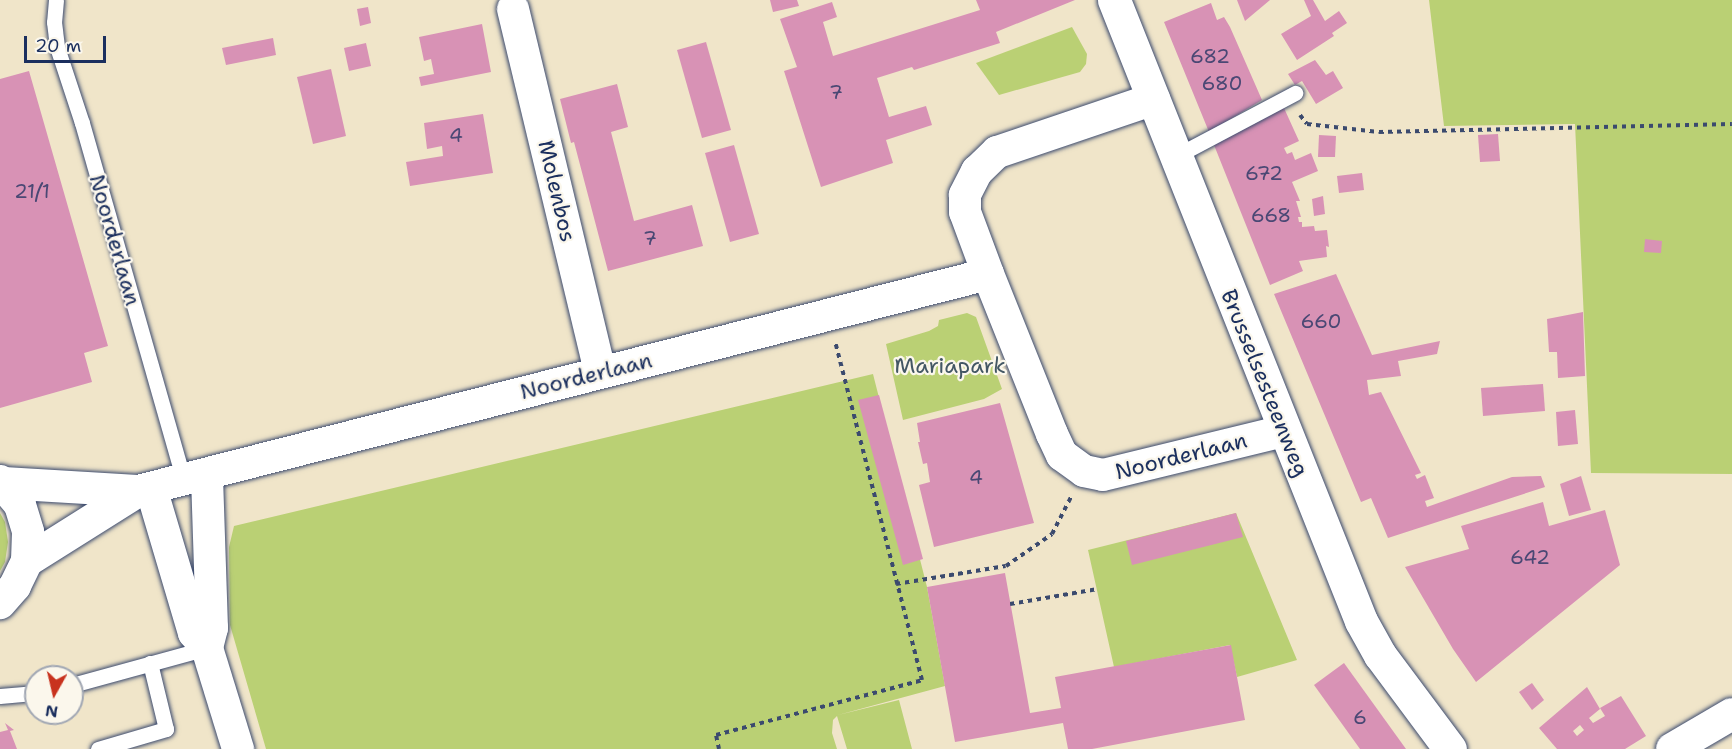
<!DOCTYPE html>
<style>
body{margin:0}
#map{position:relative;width:1732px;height:749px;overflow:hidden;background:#f0e5c9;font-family:"Shantell Sans",sans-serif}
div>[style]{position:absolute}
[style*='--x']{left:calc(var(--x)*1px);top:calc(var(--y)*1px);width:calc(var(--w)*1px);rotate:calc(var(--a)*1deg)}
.green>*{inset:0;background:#bad074}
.building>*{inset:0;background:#d892b5}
.path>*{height:4px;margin-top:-2px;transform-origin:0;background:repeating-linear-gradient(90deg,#3b4a6e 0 4.5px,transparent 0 9px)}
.roads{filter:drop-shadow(0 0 2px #3b4a6e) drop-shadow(0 0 2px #3b4a6e)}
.service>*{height:15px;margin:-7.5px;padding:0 7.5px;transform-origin:7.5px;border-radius:7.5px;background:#fff}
.minor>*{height:32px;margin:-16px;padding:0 16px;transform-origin:16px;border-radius:16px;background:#fff}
.tertiary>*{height:33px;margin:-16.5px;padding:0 16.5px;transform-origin:16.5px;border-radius:16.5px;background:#fff}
span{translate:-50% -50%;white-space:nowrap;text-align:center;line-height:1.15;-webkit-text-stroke:4.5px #fbf7ec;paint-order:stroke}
.number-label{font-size:20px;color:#4a4874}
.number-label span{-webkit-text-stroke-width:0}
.street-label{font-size:22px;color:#1b2f5e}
.park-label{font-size:22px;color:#435764}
.north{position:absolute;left:24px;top:665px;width:60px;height:60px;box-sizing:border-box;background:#fbf7ec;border:2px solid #a1a7b3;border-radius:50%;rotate:188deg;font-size:16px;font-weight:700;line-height:24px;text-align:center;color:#1b2f5e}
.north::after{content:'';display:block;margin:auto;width:21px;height:27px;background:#c8321e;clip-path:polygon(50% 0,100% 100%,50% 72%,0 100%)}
.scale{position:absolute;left:24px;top:36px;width:82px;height:27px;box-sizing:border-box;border:3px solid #1b2f5e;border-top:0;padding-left:8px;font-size:18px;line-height:21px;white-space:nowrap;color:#1b2f5e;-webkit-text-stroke:4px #fbf7ec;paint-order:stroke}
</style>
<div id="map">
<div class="green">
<div style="clip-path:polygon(1429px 0,1732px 0,1732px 474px,1591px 473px,1575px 124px,1444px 126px)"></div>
<div style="clip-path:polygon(1072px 27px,1087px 54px,1086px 64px,1080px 72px,999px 95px,976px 63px)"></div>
<div style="clip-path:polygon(967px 313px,976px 317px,1002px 389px,984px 399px,903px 420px,886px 344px,929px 331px,938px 326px,939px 320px)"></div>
<div style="clip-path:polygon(873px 374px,927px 587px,945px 686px,838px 715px,899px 700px,912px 749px,847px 749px,837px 716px,833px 720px,832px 733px,837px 749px,266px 749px,230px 625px,229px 547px,234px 526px)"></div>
<div style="clip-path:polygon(0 513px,5px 522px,8px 542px,5px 562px,0 571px)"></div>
<div style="clip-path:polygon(1236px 513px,1297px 660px,1237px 677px,1230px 645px,1114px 667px,1088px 550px)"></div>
</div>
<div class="building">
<div style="clip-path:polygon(770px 0,797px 0,799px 6px,773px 12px)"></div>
<div style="clip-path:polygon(976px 0,1075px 0,996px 32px,1000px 43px,914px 70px,912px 67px,877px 78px,889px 117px,926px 106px,932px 125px,886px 140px,893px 163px,821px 187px,784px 71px,797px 67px,780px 19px,832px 2px,837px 17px,823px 22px,833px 56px,980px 10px)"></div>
<div style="clip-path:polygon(1237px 0,1270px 0,1245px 21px)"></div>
<div style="clip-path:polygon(1304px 0,1313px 0,1325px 21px,1339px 11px,1347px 23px,1332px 33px,1334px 36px,1297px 60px,1281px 34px,1311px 16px)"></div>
<div style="clip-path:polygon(1211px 3px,1217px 20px,1224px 17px,1230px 27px,1262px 100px,1209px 132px,1164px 22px)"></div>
<div style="clip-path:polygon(368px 7px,371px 23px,360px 26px,357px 9px)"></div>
<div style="clip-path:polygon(482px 24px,491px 72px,421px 86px,419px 77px,434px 74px,431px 59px,424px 61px,419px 37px)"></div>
<div style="clip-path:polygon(273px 38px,276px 55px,226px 65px,222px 48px)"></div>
<div style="clip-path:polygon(706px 42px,731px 130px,702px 138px,677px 50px)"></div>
<div style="clip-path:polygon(366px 43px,371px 66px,349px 71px,344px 48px)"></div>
<div style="clip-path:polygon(1315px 60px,1326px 75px,1333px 71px,1343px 88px,1316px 104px,1302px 81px,1295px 85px,1288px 74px)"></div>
<div style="clip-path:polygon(331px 69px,346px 136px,313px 144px,297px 77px)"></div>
<div style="clip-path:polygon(29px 71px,108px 346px,84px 353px,92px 382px,0 408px,0 79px)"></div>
<div style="clip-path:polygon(617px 84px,628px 127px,611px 132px,634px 221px,692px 205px,703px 246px,608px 271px,574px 142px,571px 143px,560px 99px)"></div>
<div style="clip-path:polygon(1284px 108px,1299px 141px,1284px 148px,1287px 154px,1292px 152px,1295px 160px,1311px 153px,1318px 171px,1292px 182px,1300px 201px,1296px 201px,1301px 217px,1298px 217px,1299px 222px,1302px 222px,1302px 227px,1314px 226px,1315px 231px,1327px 230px,1329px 247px,1326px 246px,1327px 257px,1299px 261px,1303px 271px,1270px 285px,1214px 145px)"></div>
<div style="clip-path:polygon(483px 114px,493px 173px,410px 186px,406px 162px,443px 156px,442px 146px,427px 149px,424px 123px)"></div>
<div style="clip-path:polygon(1498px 134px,1500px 161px,1480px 162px,1478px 135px)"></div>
<div style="clip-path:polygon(1319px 135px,1336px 136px,1335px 157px,1318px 157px)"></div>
<div style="clip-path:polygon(734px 145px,759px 234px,730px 242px,705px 153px)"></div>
<div style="clip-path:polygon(1362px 173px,1364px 190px,1339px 193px,1337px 176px)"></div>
<div style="clip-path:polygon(1323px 196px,1325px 214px,1314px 216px,1312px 199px)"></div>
<div style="clip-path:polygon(1645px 239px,1662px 241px,1661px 253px,1644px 252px)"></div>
<div style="clip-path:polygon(1336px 274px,1372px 355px,1440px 341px,1437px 354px,1398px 361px,1401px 376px,1367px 380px,1369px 395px,1381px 392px,1421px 473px,1415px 475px,1417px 479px,1425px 475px,1434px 498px,1425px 501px,1427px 507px,1512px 477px,1541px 476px,1545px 487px,1388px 538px,1371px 498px,1361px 502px,1274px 294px)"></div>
<div style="clip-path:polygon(1583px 312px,1585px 376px,1558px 378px,1557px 352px,1549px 352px,1547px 319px)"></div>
<div style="clip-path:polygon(1543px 384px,1545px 411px,1483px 416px,1481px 388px)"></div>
<div style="clip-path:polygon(879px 395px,923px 559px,903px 565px,858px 400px)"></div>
<div style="clip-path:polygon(1000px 403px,1034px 523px,934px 547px,919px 485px,930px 482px,927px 463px,923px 464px,918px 442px,920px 442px,917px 423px)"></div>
<div style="clip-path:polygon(1575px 410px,1578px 444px,1558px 446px,1556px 412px)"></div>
<div style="clip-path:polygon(1581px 476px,1591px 510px,1569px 516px,1560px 484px)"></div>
<div style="clip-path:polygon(1543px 502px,1549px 526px,1605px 510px,1620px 565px,1476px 682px,1453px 649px,1405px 567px,1469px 549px,1461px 526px)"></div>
<div style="clip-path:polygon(1236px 513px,1243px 537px,1132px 565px,1126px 541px)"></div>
<div style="clip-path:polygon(1005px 573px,1030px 713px,1061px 708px,1055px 677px,1231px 645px,1245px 720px,1092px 749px,1068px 749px,1063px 723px,955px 742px,927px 587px)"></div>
<div style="clip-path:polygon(1344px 663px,1406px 749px,1360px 749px,1314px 685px)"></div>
<div style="clip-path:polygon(1532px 683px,1544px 700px,1532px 710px,1519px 692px)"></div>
<div style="clip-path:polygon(evenodd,1587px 687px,1600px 709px,1589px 718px,1593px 723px,1605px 716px,1600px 708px,1621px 696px,1646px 736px,1625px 749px,1557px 749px,1539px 728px,1587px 687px,1580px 725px,1584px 730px,1577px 736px,1573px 731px,1580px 725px)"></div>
<div style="clip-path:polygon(5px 723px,14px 730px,10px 731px,17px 749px,0 749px,0 732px,8px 730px)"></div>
</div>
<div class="path">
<div style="--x:1300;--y:115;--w:11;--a:52"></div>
<div style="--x:1307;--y:124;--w:72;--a:6.3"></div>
<div style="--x:1379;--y:132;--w:353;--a:-1.3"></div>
<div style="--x:896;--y:584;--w:111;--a:-9.3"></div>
<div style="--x:1006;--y:566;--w:56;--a:-34.8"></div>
<div style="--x:1052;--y:534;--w:42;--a:-62.8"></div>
<div style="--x:1010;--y:604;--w:89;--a:-9.7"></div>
<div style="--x:719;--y:749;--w:14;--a:-102"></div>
<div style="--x:716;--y:735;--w:213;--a:-14.9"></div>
<div style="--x:922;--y:680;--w:347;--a:-104.4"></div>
</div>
<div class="roads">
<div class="service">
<div style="--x:56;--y:0;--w:22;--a:95"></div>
<div style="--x:54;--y:22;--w:25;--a:83"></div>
<div style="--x:57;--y:47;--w:80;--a:71.8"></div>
<div style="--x:82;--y:123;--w:371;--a:74.1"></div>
<div style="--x:1176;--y:156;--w:135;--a:-27.9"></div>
<div style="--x:72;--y:685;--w:140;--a:-15.3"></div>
<div style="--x:0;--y:696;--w:36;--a:-5"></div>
<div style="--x:98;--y:749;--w:71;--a:-16.4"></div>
<div style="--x:166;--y:729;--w:68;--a:-103.6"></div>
</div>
<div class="minor">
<div style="--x:513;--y:9;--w:373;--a:76.5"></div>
<div style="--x:1154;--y:99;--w:166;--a:161.3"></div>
<div style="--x:997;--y:152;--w:28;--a:136"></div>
<div style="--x:977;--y:171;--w:27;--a:117"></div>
<div style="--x:965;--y:195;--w:17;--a:90"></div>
<div style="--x:965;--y:212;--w:66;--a:69.6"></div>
<div style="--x:988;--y:274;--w:172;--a:68.2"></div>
<div style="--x:1052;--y:434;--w:23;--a:65"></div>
<div style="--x:1062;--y:455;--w:27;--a:36"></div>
<div style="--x:1084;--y:471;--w:19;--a:12"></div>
<div style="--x:1103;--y:475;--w:186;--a:-13.7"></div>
<div style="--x:0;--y:481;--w:31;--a:50"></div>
<div style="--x:20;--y:505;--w:28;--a:73"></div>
<div style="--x:28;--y:532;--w:29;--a:92"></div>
<div style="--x:27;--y:561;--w:28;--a:116"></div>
<div style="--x:15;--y:586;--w:23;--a:131"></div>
<div style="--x:3;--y:483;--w:135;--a:3.4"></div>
<div style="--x:138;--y:491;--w:877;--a:-14.32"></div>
<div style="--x:151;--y:488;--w:151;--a:73.5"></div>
<div style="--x:194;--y:633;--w:20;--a:49"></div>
<div style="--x:207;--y:648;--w:21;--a:-76"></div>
<div style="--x:212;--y:628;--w:154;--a:-91.9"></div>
<div style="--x:27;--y:561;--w:131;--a:-32.2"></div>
<div style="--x:207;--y:648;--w:106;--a:72.9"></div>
<div style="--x:1672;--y:749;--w:69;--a:-30.3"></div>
</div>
<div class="tertiary">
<div style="--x:1114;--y:0;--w:668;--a:68.31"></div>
<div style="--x:1361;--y:621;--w:39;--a:61"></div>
<div style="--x:1380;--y:655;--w:117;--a:53.3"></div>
</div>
</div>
<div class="number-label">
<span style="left:1210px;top:56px">682</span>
<span style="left:1222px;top:83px">680</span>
<span style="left:836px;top:92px">7</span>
<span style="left:456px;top:135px">4</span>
<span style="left:1264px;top:173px">672</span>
<span style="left:32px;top:191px">21/1</span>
<span style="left:1271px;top:215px">668</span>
<span style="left:650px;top:238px">7</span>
<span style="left:1321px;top:321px">660</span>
<span style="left:976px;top:477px">4</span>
<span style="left:1530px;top:557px">642</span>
<span style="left:1360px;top:717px">6</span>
</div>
<div class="street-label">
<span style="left:557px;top:191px;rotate:77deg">Molenbos</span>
<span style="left:115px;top:240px;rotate:74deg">Noorderlaan</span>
<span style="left:586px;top:376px;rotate:-14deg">Noorderlaan</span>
<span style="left:1265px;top:383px;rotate:68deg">Brusselsesteenweg</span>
<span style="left:1181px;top:456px;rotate:-14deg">Noorderlaan</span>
</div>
<div class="park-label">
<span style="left:950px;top:366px">Mariapark</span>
</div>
<div class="north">N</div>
<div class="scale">20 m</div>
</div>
